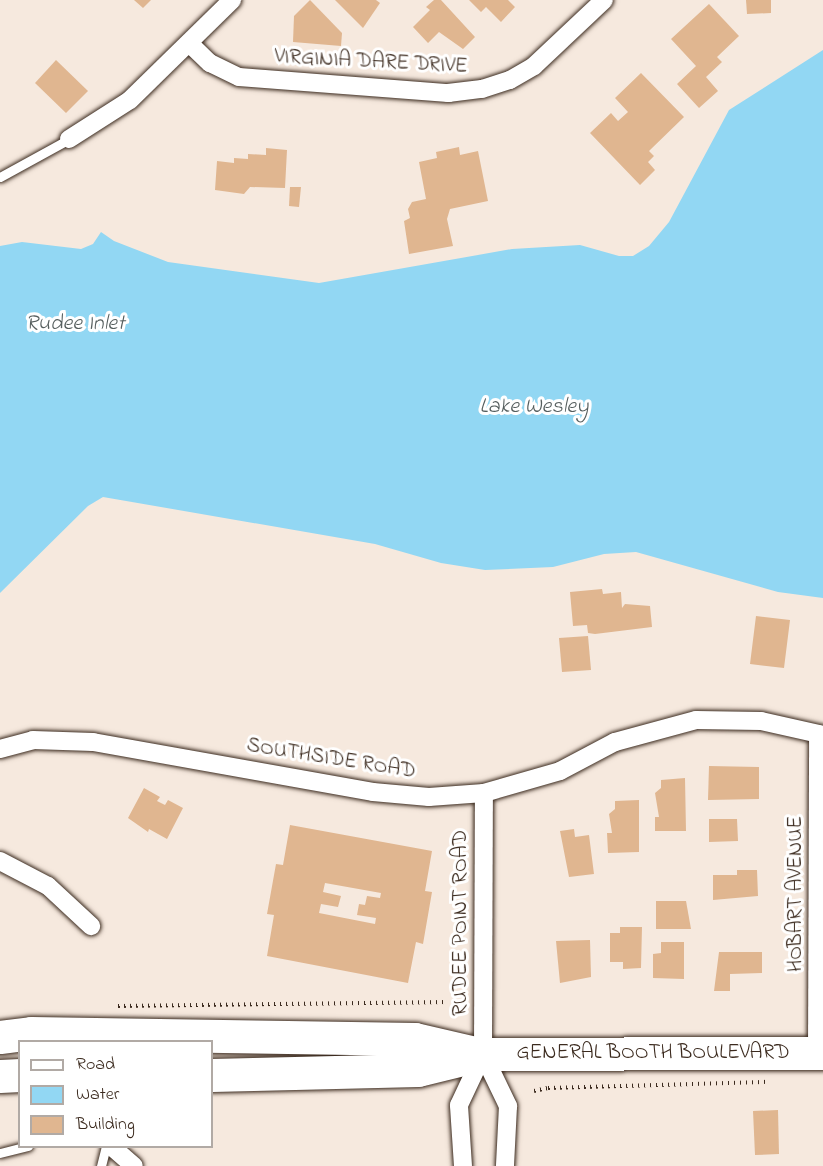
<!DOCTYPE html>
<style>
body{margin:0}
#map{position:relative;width:823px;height:1166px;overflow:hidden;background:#f6e9de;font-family:"Indie Flower",sans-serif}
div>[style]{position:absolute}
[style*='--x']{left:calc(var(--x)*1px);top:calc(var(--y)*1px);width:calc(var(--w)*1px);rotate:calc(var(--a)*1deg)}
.water>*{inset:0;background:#92d7f3}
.building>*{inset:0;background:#e0b690}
.path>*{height:4px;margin-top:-2px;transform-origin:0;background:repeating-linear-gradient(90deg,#3b2a1e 0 1.5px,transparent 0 6px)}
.roads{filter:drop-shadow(0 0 2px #3b2a1e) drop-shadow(0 0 2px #3b2a1e)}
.lane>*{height:9px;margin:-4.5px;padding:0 4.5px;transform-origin:4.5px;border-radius:4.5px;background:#fff}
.street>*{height:18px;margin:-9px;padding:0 9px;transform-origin:9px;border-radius:9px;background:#fff}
.highway>*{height:33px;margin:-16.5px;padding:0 16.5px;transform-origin:16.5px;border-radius:16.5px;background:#fff}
span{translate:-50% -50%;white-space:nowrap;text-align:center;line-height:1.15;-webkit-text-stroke:6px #fff;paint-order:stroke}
.street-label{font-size:21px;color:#3b2a1e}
.water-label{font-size:22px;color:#555e5e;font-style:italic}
.legend{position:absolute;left:18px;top:1040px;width:195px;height:108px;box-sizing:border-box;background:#fff;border:2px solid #b1aaa5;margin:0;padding:8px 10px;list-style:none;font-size:18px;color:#3b2a1e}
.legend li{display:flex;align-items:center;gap:12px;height:30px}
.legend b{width:30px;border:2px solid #b1aaa5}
</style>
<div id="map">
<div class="water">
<div style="clip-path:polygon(823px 50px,823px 598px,778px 592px,636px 552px,604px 554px,553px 567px,485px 570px,441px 563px,375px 544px,103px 497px,88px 506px,0 593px,0 246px,22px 242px,81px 249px,93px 244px,101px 232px,114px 241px,168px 262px,319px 283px,512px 249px,580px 245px,619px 256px,633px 256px,649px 246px,669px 222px,729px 110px)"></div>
</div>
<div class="building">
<div style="clip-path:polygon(134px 0,151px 0,143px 8px)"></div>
<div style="clip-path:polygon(310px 0,342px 33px,341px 46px,293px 42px,294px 16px)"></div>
<div style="clip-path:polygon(335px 0,376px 0,380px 3px,363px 28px)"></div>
<div style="clip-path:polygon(434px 0,441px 0,475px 37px,463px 49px,439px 32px,428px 43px,413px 27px,430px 10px,426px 7px)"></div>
<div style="clip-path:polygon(469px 0,508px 0,515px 7px,501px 22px,486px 7px,481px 12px)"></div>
<div style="clip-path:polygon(746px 0,771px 0,771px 13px,747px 14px)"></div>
<div style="clip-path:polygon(709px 4px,739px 36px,717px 57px,722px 62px,706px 77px,718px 91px,699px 108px,677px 84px,696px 66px,671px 39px)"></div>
<div style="clip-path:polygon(56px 60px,88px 91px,66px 113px,35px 83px)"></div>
<div style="clip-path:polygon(641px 73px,684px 117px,649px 151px,654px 156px,648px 162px,655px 170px,640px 185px,590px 133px,611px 113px,618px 121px,628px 112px,615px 98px)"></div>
<div style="clip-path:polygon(459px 147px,460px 155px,478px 151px,488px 201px,450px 209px,447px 219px,453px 246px,409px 254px,404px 221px,410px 218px,408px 209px,412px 202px,426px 199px,419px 162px,437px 158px,436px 152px)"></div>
<div style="clip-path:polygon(266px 148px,287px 150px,285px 188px,250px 187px,244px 194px,215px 190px,217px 161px,234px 163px,234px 158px,248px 159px,248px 154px,266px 155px)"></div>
<div style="clip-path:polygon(290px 187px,301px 187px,299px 207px,289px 206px)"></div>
<div style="clip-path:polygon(602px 589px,603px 594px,621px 592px,622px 608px,625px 604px,650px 606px,652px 627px,595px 634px,588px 633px,587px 625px,573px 626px,570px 592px)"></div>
<div style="clip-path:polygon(756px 616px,790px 620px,784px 668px,750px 664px)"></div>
<div style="clip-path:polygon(588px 636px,591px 670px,562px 672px,559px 638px)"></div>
<div style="clip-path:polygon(709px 766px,759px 767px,759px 799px,708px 800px)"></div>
<div style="clip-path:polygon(685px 778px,686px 831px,655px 831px,655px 817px,659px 817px,655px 793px,661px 788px,661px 780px)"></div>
<div style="clip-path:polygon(144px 788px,160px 797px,157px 801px,165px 805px,168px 800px,183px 808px,167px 839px,149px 829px,148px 832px,128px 818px)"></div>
<div style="clip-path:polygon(639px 800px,639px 852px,608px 853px,607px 833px,612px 833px,609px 814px,615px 809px,615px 801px)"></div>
<div style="clip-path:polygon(709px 819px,737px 819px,738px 841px,709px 842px)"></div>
<div style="clip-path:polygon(evenodd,290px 825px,432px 851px,425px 891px,432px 892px,423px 944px,416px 942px,408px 983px,267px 956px,274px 915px,267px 914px,276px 864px,283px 865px,290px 825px,325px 883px,381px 893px,380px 898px,367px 896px,365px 905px,359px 904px,357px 915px,376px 918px,375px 924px,319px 913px,321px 904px,338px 907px,341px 896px,323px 892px,325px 883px)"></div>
<div style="clip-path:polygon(574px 829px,575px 837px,589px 835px,594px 874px,569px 877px,560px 831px)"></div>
<div style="clip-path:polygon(737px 870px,757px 870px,758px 896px,713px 900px,713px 875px,737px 875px)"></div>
<div style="clip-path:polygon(656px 901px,686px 901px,691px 929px,656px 929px)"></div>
<div style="clip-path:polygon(620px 927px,642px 927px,641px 968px,623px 969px,623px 962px,610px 962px,610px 933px,620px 933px)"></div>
<div style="clip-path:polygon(590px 940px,591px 977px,560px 983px,556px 941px)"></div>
<div style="clip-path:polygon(661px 942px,684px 942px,684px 979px,653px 978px,653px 954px,661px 953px)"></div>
<div style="clip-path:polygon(719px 952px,762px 952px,762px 973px,730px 974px,730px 991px,714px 991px)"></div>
<div style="clip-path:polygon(778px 1110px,779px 1154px,755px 1155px,753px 1111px)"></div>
</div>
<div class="path">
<div style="--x:118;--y:1006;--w:329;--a:-0.7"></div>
<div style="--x:534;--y:1091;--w:14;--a:-12"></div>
<div style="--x:548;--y:1088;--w:220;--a:-1.6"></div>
</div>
<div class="roads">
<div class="lane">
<div style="--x:0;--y:177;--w:79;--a:-28.8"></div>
<div style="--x:0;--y:1153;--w:29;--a:-14"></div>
<div style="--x:101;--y:1166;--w:21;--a:-76"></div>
</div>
<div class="street">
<div style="--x:189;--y:43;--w:29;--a:44"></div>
<div style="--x:210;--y:63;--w:32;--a:26"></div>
<div style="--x:239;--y:77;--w:210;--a:4.4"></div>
<div style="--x:448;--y:93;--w:34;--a:-7"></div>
<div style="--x:482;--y:89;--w:29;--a:-18"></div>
<div style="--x:510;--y:80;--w:28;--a:-30"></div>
<div style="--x:534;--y:66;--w:96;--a:-43.3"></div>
<div style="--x:69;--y:139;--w:72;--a:-32.6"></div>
<div style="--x:130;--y:100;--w:143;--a:-44.4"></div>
<div style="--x:0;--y:749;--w:34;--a:-15"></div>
<div style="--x:33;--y:740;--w:60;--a:1.9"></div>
<div style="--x:93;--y:742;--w:284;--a:10.1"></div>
<div style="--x:373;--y:792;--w:56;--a:5.1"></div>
<div style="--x:429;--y:797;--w:55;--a:-4.2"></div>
<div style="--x:484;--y:793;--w:79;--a:-16.1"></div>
<div style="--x:560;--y:771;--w:62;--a:-27.8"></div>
<div style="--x:615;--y:742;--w:84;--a:-15.2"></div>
<div style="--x:696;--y:720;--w:65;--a:0.9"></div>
<div style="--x:761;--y:721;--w:64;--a:12.7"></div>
<div style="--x:0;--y:861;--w:54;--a:27.5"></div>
<div style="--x:48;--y:886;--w:59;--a:42.9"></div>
<div style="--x:817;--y:1053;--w:319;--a:-89.8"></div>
<div style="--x:483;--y:1054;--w:58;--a:64.3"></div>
<div style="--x:508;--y:1106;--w:60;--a:92.9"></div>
<div style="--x:111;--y:1146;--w:30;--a:41"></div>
<div style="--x:463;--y:1166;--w:61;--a:-93.8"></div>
<div style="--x:459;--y:1105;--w:56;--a:-64.8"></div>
<div style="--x:483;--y:1054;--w:261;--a:-89.8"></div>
</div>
<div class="highway">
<div style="--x:0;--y:1037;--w:31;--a:-7"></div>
<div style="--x:31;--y:1033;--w:384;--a:0.9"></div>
<div style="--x:415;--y:1039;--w:62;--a:13.1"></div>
<div style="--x:212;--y:1075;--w:206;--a:-1.4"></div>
<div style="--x:418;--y:1070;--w:67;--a:-13.8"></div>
<div style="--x:483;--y:1054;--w:340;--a:-0.2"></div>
<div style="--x:0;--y:1076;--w:20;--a:-3"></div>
</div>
</div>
<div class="street-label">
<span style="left:371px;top:62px;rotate:3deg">VIRGINIA DARE DRIVE</span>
<span style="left:331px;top:759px;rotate:9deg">SOUTHSIDE ROAD</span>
<span style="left:796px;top:894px;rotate:-90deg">HOBART AVENUE</span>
<span style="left:461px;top:923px;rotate:-90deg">RUDEE POINT ROAD</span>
<span style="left:653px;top:1053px">GENERAL BOOTH BOULEVARD</span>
</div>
<div class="water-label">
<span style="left:75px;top:325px">Rudee Inlet</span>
<span style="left:534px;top:408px">Lake Wesley</span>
</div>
<ul class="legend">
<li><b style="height:8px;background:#fff"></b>Road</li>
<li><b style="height:16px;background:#92d7f3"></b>Water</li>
<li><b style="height:16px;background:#e0b690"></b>Building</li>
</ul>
</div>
